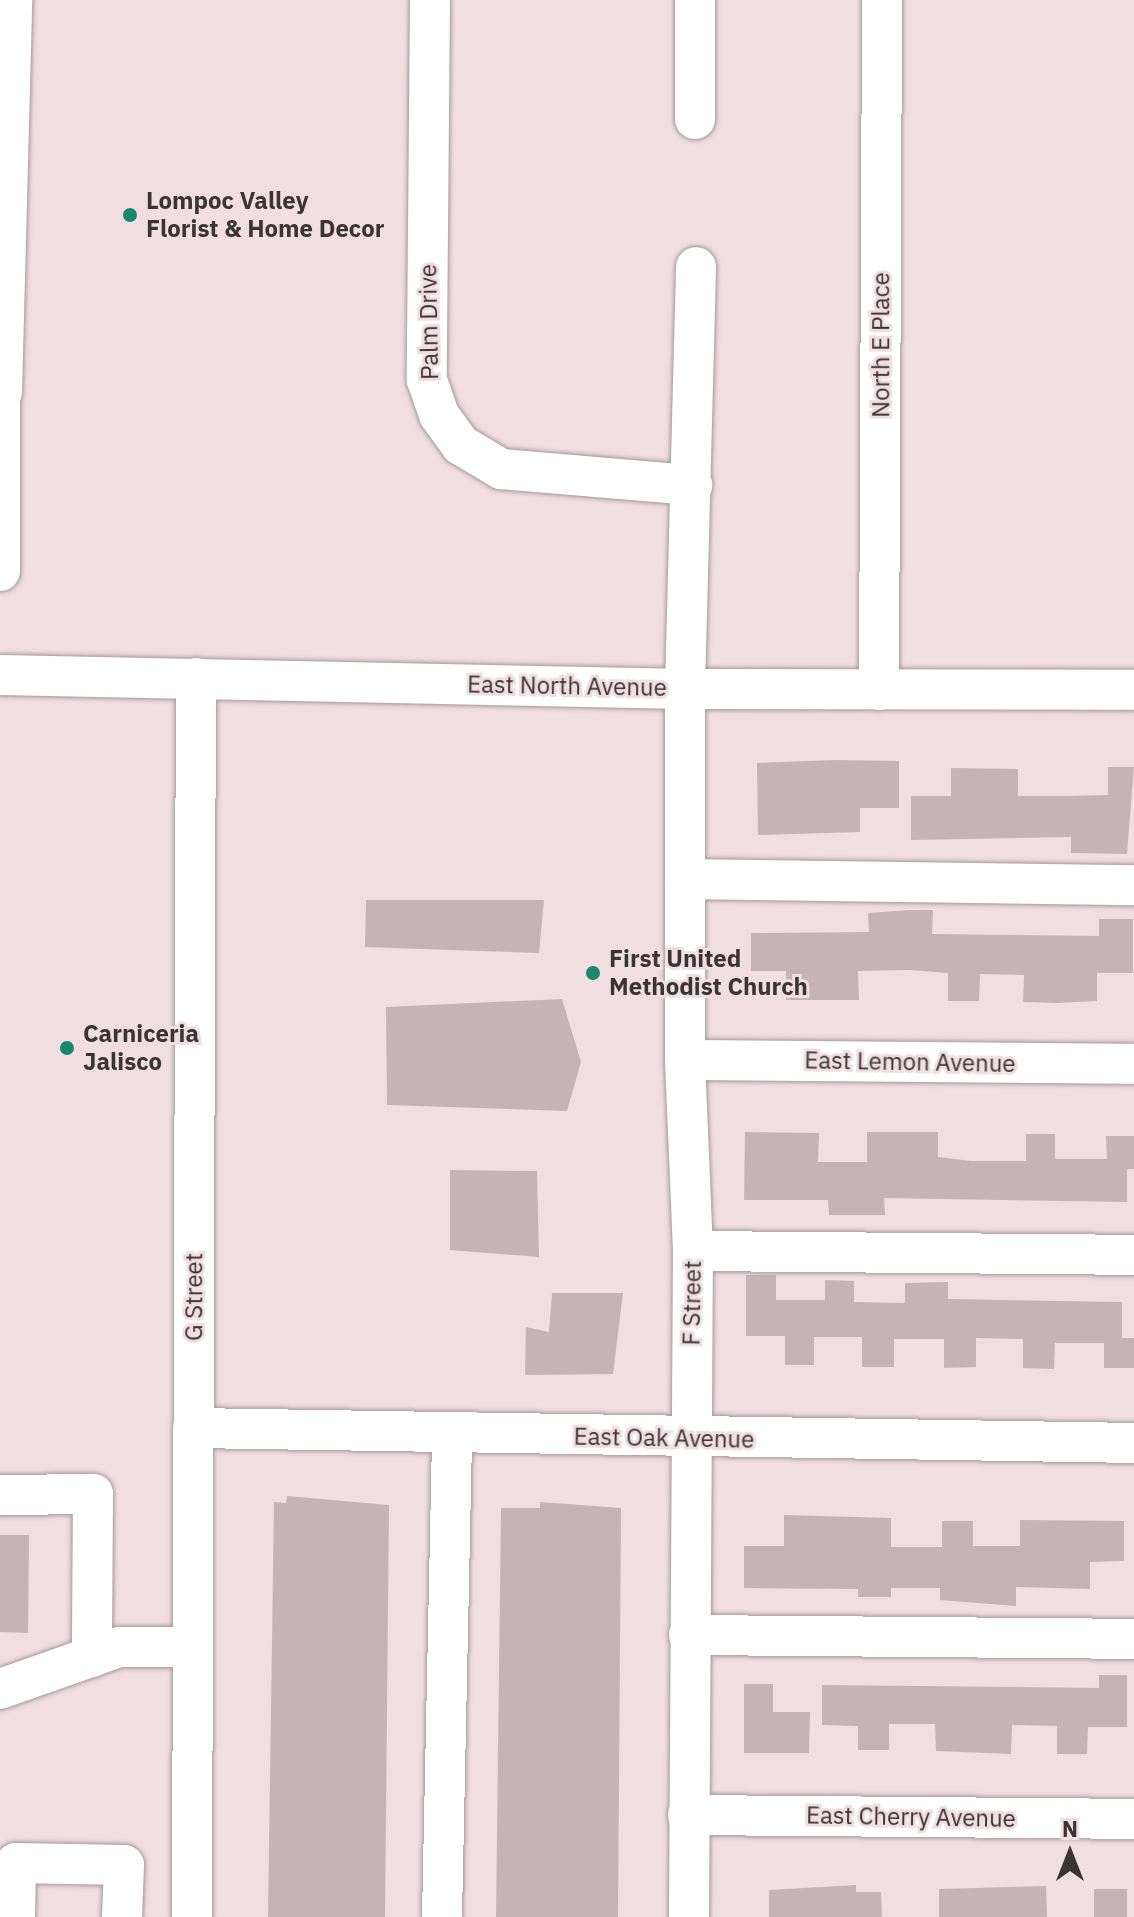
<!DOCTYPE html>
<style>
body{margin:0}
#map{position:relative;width:1134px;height:1917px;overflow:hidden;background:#f0dee2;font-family:"IBM Plex Sans",sans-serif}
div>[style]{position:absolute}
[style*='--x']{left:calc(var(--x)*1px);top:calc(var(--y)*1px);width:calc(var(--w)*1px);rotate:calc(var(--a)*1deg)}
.building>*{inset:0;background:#c5b4b7}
.roads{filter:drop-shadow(0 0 2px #a8979b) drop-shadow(0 0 2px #a8979b)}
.minor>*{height:40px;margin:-20px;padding:0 20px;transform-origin:20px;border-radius:20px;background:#fff}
.dots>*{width:22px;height:22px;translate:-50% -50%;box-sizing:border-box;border:4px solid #f0dee2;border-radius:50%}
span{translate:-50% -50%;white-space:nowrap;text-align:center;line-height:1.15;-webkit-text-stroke:6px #f0dee2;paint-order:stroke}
.poi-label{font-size:24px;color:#3b3436;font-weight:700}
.left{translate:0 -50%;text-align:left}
.street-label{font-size:24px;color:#3b3436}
.north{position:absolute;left:1030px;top:1813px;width:80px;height:80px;-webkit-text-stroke:6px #f0dee2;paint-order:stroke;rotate:0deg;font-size:22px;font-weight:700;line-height:32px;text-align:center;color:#3b3436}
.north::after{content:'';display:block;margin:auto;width:28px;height:36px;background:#3b3436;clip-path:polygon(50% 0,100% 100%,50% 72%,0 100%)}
</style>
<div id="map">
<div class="building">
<div style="clip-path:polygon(835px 760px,899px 761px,899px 808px,860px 808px,860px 832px,758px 835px,757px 763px)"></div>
<div style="clip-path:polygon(1108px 767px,1134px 767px,1127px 854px,1071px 853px,1071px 837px,911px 840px,911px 796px,951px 796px,951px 768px,1018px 769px,1018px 796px,1072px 796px,1108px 795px)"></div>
<div style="clip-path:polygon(366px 900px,544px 900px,539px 953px,365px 947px)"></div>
<div style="clip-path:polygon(910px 910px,933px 910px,932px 934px,1099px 936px,1099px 919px,1133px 919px,1133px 973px,1097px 973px,1097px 1001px,1056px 1003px,1023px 1002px,1024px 975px,980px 974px,979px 1001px,948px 1001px,948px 973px,909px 970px,858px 971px,859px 1000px,786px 1000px,786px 971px,751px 971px,751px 933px,869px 932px,868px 913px)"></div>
<div style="clip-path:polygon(562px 999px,581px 1062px,567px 1111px,387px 1105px,386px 1007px)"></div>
<div style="clip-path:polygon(745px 1132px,819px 1133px,818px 1162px,867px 1162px,867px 1132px,938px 1132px,938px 1157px,971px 1161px,1026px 1161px,1026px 1134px,1055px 1134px,1055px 1159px,1107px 1159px,1106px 1136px,1134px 1136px,1134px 1169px,1127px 1169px,1127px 1202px,884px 1198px,885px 1215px,829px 1215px,828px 1200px,744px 1200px)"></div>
<div style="clip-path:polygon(450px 1170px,537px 1171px,539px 1257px,450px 1250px)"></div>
<div style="clip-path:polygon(746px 1275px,776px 1275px,776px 1300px,825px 1300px,825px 1280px,854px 1281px,854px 1302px,905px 1303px,905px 1283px,948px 1282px,948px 1299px,1122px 1302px,1122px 1338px,1134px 1338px,1134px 1368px,1104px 1368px,1104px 1343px,1055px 1343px,1054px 1369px,1023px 1368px,1023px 1339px,976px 1338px,976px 1367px,944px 1368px,944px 1339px,894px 1339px,894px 1367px,862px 1367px,862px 1337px,814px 1337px,814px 1365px,785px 1365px,785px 1336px,746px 1336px)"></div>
<div style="clip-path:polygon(552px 1293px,623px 1293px,613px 1374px,525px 1375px,526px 1327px,549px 1332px)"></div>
<div style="clip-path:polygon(287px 1496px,389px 1505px,385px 1917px,268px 1917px,274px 1502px,286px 1503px)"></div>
<div style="clip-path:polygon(540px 1502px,621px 1508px,618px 1917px,496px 1917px,501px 1508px,540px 1508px)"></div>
<div style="clip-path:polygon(784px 1515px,891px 1518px,891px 1547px,942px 1547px,942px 1521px,973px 1521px,973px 1546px,1020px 1546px,1020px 1520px,1124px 1521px,1124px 1561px,1090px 1562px,1090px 1589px,1016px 1587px,1016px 1606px,940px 1600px,940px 1588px,891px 1588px,891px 1597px,858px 1597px,858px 1589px,744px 1588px,744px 1546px,784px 1546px)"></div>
<div style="clip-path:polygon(0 1535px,29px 1535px,28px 1633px,0 1632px)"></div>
<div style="clip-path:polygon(1099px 1675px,1127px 1675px,1127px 1727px,1088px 1727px,1087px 1754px,1057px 1754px,1057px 1726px,1012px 1725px,1011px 1754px,936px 1751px,935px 1724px,889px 1724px,889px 1750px,858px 1750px,858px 1726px,822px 1725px,822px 1685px,1099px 1688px)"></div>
<div style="clip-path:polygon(744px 1684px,773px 1684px,773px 1712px,810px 1712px,809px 1753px,744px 1753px)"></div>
<div style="clip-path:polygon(856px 1885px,856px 1892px,881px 1892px,882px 1917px,769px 1917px,769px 1890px)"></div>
<div style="clip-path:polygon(1046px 1886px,1047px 1917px,939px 1917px,939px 1889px)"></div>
<div style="clip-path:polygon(1094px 1889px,1127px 1889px,1127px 1917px,1094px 1917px)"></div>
</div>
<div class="roads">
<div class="minor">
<div style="--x:430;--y:0;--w:380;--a:90.5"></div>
<div style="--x:427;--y:380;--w:37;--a:71"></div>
<div style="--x:439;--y:415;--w:37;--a:54"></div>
<div style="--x:461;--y:445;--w:47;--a:31"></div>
<div style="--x:501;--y:469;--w:192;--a:4.8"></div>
<div style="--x:695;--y:0;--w:119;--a:90"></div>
<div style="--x:0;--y:392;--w:179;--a:90"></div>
<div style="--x:2;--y:392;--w:392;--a:-88.5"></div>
<div style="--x:0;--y:675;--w:685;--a:1.17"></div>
<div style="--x:685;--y:689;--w:449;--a:0.1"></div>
<div style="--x:879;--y:690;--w:690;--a:-89.75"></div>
<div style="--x:685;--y:879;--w:449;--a:0.8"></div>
<div style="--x:685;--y:1060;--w:449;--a:0.5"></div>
<div style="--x:693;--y:1251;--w:441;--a:0.5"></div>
<div style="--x:193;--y:1428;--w:941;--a:0.91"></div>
<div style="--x:0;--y:1495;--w:93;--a:-0.6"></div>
<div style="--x:93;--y:1494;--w:163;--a:90.4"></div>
<div style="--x:689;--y:1635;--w:445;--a:0.5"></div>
<div style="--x:0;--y:1689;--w:126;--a:-19.4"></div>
<div style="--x:119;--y:1647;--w:74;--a:0"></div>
<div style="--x:688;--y:1815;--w:446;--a:0.5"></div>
<div style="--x:15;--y:1917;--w:54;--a:-88.9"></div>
<div style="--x:16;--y:1863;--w:108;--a:1.1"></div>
<div style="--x:124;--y:1865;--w:52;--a:92.2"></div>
<div style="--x:192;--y:1917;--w:1239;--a:-89.82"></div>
<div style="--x:442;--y:1917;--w:483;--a:-88.8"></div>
<div style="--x:689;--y:1917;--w:666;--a:-89.66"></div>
<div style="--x:693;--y:1251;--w:191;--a:-92.4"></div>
<div style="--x:685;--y:1060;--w:371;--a:-90"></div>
<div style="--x:685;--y:689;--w:422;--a:-88.5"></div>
</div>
</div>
<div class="dots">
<div style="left:130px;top:215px;background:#17896a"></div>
<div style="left:593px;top:973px;background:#17896a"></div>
<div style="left:67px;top:1048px;background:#17896a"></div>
</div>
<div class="poi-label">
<span class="left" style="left:146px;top:215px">Lompoc Valley<br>Florist &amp; Home Decor</span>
<span class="left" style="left:609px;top:973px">First United<br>Methodist Church</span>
<span class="left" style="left:83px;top:1048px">Carniceria<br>Jalisco</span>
</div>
<div class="street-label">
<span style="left:429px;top:322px;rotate:-91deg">Palm Drive</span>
<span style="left:881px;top:345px;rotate:-90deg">North E Place</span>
<span style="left:567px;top:686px;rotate:1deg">East North Avenue</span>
<span style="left:910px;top:1062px;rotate:1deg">East Lemon Avenue</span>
<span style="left:194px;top:1297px;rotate:-90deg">G Street</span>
<span style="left:692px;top:1303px;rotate:-89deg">F Street</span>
<span style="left:664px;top:1438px;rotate:1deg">East Oak Avenue</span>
<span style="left:911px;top:1817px;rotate:1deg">East Cherry Avenue</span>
</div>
<div class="north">N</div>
</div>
